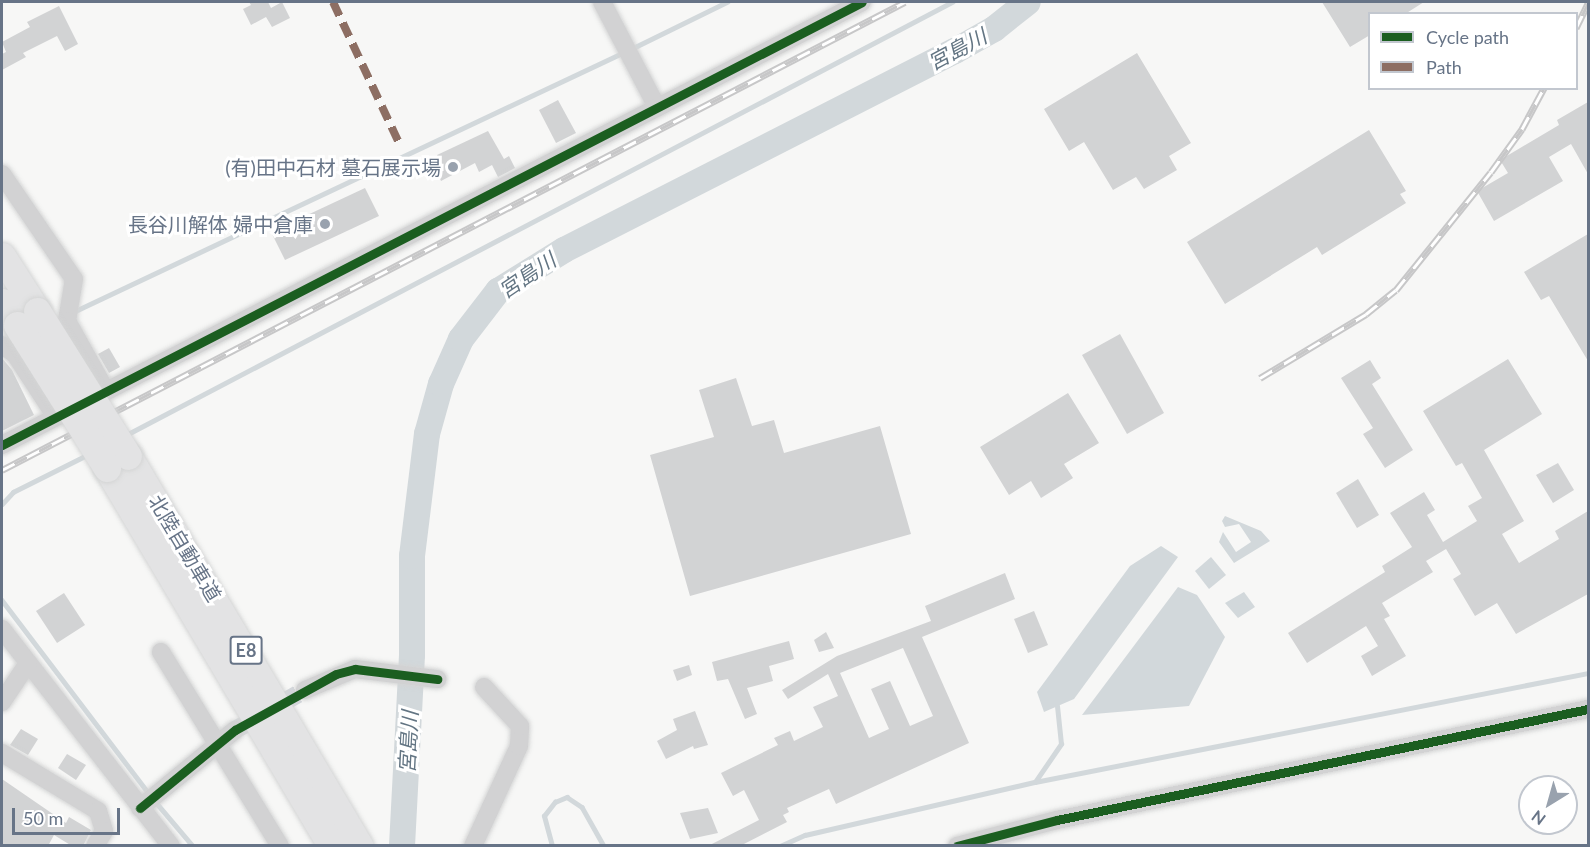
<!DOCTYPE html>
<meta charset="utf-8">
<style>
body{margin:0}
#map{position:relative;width:1590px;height:847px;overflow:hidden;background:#f7f7f6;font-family:Lato,"Noto Sans JP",sans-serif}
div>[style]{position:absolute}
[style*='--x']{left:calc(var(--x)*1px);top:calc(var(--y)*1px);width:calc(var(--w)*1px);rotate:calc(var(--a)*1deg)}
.water>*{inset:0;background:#d2d8db}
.stream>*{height:4.5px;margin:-2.25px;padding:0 2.25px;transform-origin:2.25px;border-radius:2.25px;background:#d2d8db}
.river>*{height:26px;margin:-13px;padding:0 13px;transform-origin:13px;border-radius:13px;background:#d2d8db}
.building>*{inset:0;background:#d2d3d4}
.minor-tunnel>*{height:18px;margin-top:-9px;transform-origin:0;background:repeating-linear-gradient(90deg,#d3d6da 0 18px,transparent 0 27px)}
.roads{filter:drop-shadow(0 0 2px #d4d5d5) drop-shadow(0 0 2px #d4d5d5)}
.minor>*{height:18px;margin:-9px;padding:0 9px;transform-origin:9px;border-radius:9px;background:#d2d2d3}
.highway>*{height:27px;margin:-13.5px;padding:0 13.5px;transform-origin:13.5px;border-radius:13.5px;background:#e3e3e4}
.rail>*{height:7px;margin-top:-3.5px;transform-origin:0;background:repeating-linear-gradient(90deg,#fff 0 14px,#c7c7c8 0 28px);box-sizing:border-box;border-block:2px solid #c7c7c8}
.bridges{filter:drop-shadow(0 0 2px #d4d5d5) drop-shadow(0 0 2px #d4d5d5)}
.highway-bridge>*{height:27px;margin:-13.5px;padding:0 13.5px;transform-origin:13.5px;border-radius:13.5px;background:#e3e3e4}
.quiet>*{height:8px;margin-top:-4px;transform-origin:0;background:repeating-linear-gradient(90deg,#8d6e63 0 15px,transparent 0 23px)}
.cycleway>*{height:9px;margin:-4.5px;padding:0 4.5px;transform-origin:4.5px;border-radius:4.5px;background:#1b5e20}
.dots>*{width:16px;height:16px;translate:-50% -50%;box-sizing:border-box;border:3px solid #fff;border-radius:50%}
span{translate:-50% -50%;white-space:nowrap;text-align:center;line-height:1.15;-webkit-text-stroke:6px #fff;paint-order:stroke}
.shield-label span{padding:2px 4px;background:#fff;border:2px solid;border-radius:4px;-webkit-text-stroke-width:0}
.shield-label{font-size:18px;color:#677487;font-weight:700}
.poi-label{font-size:20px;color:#677487}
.right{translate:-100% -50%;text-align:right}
.street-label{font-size:20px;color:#677487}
.water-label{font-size:21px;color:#637583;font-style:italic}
.frame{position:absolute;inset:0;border:3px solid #677487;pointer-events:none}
.legend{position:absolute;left:1368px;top:12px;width:210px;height:78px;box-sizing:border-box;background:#fff;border:2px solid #c2c7cf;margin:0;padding:8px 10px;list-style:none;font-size:18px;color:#677487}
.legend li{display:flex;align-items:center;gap:12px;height:30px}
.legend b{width:30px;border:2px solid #c2c7cf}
.north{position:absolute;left:1518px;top:775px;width:60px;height:60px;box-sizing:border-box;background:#fff;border:2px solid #c2c7cf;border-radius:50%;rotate:217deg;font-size:16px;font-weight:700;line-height:24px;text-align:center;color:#677487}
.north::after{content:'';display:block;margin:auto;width:21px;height:27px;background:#99a2ae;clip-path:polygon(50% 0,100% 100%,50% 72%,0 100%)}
.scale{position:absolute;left:12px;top:808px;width:108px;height:27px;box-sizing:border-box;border:3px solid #677487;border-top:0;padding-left:8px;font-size:18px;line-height:21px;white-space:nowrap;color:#677487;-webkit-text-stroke:4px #fff;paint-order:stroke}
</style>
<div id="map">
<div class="water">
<div style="clip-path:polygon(1225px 516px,1261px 531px,1270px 541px,1234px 563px,1219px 542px,1223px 532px,1236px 552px,1251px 542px,1239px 524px,1225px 527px,1222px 521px)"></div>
<div style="clip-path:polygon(1161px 546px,1178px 557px,1074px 699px,1044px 712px,1037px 692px,1130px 566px)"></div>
<div style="clip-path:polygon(1211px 557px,1226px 575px,1209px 589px,1195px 571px)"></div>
<div style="clip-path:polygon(1178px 587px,1197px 595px,1225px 637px,1189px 706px,1082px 715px)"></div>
<div style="clip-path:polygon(1244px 592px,1255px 607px,1238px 618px,1225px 603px)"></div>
</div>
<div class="stream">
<div style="--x:633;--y:48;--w:105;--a:-26.1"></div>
<div style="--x:71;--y:313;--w:609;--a:-25.26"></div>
<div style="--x:126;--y:435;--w:933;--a:-27.66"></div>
<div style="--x:2;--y:504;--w:16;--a:-47"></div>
<div style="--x:13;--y:492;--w:85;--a:-26.6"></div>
<div style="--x:2;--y:600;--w:243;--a:52.8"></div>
<div style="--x:1035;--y:782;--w:46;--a:-55.6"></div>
<div style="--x:1061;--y:744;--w:38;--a:-96"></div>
<div style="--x:154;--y:800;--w:60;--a:49.7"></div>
<div style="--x:552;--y:846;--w:31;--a:-105"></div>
<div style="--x:544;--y:816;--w:18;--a:-52"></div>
<div style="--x:555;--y:802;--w:13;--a:-23"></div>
<div style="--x:567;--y:797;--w:18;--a:34"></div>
<div style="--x:582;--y:807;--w:45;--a:60.6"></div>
<div style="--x:780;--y:846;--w:27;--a:-24"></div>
<div style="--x:805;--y:835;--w:236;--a:-13"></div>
<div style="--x:1035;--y:782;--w:564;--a:-11.15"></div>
</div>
<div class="river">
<div style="--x:402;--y:846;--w:191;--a:-87"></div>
<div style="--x:412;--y:655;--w:99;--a:-90"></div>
<div style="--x:412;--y:556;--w:123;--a:-83"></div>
<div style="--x:427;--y:434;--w:52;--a:-74.4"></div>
<div style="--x:441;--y:384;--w:49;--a:-66"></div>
<div style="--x:461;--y:339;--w:61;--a:-52.4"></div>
<div style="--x:498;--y:291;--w:78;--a:-31.8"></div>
<div style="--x:564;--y:250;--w:439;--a:-27"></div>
<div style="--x:955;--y:51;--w:45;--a:-29.4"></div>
<div style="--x:994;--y:29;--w:43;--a:-38.5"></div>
</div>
<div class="building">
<div style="clip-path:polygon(249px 2px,268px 2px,271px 8px,282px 2px,290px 18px,272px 27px,266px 17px,251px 25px,243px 9px,251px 5px)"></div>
<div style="clip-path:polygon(1322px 2px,1424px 2px,1405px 14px,1370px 14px,1370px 35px,1350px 47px)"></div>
<div style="clip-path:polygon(59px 6px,78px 44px,65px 51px,57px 36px,23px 53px,26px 57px,2px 70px,2px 54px,6px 52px,2px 42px,30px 27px,27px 22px)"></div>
<div style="clip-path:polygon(1137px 53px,1191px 143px,1169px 156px,1177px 170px,1144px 189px,1136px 177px,1113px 190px,1084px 142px,1069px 151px,1044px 109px)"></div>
<div style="clip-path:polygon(558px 100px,576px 133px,556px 143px,539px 110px)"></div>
<div style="clip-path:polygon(1588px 102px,1588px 174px,1571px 144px,1549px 157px,1563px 181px,1494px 221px,1477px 191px,1508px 173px,1500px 160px,1559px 125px,1557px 120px)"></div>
<div style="clip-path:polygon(1369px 130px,1406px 191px,1400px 194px,1406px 203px,1322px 255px,1317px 247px,1225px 304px,1187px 242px)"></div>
<div style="clip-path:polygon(488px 131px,504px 159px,509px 156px,515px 168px,498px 177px,492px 165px,479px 172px,475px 163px,441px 181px,436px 169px,443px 166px,437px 155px)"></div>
<div style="clip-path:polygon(365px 188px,379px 216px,285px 260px,271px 232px)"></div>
<div style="clip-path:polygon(1588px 234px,1588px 361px,1549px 296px,1541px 300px,1524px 272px)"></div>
<div style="clip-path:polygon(1120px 334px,1164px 413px,1127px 434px,1082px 355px)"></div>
<div style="clip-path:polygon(109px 348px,120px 367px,109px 373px,98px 354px)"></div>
<div style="clip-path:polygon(2px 358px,12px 370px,34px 415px,2px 431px)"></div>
<div style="clip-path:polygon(1508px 359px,1542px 414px,1484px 450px,1524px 521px,1502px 534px,1519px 563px,1559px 539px,1555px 531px,1588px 511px,1588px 594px,1516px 634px,1497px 603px,1475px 616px,1453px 579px,1461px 574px,1446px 549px,1426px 561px,1433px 572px,1382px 603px,1390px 616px,1384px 619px,1406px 656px,1372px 676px,1361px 656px,1378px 646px,1366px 626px,1307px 663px,1288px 633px,1385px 572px,1382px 566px,1412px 547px,1390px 513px,1424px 492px,1435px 510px,1427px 515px,1443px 542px,1477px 521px,1468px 506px,1482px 498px,1462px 463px,1456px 466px,1423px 411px)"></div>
<div style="clip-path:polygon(1370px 360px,1381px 378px,1372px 384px,1413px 450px,1385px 468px,1363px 434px,1373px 428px,1341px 378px)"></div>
<div style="clip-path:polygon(736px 378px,752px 426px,774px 420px,784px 453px,880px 426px,911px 534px,690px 596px,650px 455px,714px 437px,699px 390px)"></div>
<div style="clip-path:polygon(1068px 393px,1099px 443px,1064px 464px,1073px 478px,1041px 498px,1031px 481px,1009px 495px,980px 447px)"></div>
<div style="clip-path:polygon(1558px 463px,1574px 490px,1553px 503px,1536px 475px)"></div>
<div style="clip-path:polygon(1358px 479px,1379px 515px,1357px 528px,1336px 493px)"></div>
<div style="clip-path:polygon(evenodd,1005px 573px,1015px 599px,922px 637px,969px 743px,836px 804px,829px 789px,787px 808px,789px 812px,783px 815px,787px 822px,740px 846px,708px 846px,759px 820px,744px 790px,733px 796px,721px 773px,778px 745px,774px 738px,790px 731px,794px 741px,823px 727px,813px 707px,838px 696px,828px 674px,788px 699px,782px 690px,837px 656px,931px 621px,925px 606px,1005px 573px,903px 648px,933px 716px,910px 726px,890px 681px,871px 689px,889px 729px,869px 738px,840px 673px,903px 648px)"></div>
<div style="clip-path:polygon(64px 593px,85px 625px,57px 643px,36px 611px)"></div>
<div style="clip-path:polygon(1034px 611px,1048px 645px,1028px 653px,1014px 619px)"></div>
<div style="clip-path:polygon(826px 632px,834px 648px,819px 652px,814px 640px)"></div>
<div style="clip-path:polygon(789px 641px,794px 659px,769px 666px,773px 681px,747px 688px,757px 714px,745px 719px,728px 679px,717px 681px,712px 662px)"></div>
<div style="clip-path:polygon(689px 665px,692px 675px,677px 681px,673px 670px)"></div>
<div style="clip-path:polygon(695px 711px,708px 745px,694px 749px,693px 746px,666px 759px,657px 741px,677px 730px,673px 719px)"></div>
<div style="clip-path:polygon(21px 729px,38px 739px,28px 755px,10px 745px)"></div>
<div style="clip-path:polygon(67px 754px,86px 765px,76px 780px,58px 768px)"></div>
<div style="clip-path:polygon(2px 779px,66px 823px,69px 817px,91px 830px,83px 846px,72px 846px,54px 835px,48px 846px,2px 846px)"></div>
<div style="clip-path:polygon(708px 808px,718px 833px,690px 839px,680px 813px)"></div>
</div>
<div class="minor-tunnel">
<div style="--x:235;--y:730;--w:81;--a:-29.7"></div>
</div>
<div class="roads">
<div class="minor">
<div style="--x:602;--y:2;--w:119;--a:62.4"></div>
<div style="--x:2;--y:174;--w:127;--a:55.6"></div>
<div style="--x:74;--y:279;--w:43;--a:99.5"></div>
<div style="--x:67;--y:321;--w:80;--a:60.9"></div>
<div style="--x:2;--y:345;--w:16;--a:35"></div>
<div style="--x:15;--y:354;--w:75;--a:56.9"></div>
<div style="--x:2;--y:445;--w:967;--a:-27.25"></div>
<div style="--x:2;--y:629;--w:275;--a:52.1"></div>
<div style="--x:161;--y:652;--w:228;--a:58.5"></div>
<div style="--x:305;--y:690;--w:54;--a:-22.8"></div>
<div style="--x:355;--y:669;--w:83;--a:7"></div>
<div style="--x:2;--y:702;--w:47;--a:-56.3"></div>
<div style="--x:2;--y:753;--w:112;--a:31.1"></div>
<div style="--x:98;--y:811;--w:21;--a:73"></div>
<div style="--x:104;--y:831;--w:17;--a:121"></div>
<div style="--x:140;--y:808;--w:123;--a:-39.4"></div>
<div style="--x:473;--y:846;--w:110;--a:-65.3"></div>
<div style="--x:519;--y:746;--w:20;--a:-87"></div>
<div style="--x:520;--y:726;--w:53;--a:-132.7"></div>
<div style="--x:957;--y:846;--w:103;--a:-14.6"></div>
<div style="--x:1057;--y:820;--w:542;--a:-11.81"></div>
</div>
<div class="highway">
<div style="--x:2;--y:256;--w:65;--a:57.5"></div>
<div style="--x:2;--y:302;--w:27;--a:57"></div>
<div style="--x:128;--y:456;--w:454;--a:59.3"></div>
<div style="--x:107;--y:468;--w:439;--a:59.3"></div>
</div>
</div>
<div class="rail">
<div style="--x:1576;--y:28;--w:28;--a:-64"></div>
<div style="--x:1260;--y:378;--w:124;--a:-31.1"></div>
<div style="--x:1366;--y:314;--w:38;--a:-39"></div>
<div style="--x:1396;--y:290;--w:151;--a:-51.2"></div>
<div style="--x:1491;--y:172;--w:53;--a:-54.2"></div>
<div style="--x:1522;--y:129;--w:47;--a:-61.8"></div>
<div style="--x:2;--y:470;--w:1017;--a:-27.4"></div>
</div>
<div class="bridges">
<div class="highway-bridge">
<div style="--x:37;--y:311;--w:171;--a:57.9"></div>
<div style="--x:17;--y:325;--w:169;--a:57.8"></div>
</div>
</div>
<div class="quiet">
<div style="--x:333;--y:2;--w:160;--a:64.9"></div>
</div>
<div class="cycleway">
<div style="--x:2;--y:445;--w:967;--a:-27.25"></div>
<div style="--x:140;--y:808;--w:123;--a:-39.4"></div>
<div style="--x:235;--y:730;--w:115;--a:-29"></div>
<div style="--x:336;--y:674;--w:20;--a:-15"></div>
<div style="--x:355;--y:669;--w:83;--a:7"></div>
<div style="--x:957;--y:846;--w:103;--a:-14.6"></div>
<div style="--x:1057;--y:820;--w:542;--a:-11.81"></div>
</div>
<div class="dots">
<div style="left:453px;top:167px;background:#99a2ae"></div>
<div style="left:325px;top:224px;background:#99a2ae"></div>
</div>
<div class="shield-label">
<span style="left:246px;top:650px">E8</span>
</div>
<div class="poi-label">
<span class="right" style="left:441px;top:167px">(有)田中石材 墓石展示場</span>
<span class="right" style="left:313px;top:224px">長谷川解体 婦中倉庫</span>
</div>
<div class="street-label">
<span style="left:185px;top:548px;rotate:59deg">北陸自動車道</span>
</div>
<div class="water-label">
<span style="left:957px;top:49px;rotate:-28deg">宮島川</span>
<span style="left:527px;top:275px;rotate:-34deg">宮島川</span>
<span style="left:408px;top:742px;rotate:-87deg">宮島川</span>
</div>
<div class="frame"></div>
<ul class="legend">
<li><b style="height:8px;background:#1b5e20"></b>Cycle path</li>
<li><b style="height:8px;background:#8d6e63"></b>Path</li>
</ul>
<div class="north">N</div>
<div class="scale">50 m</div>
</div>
